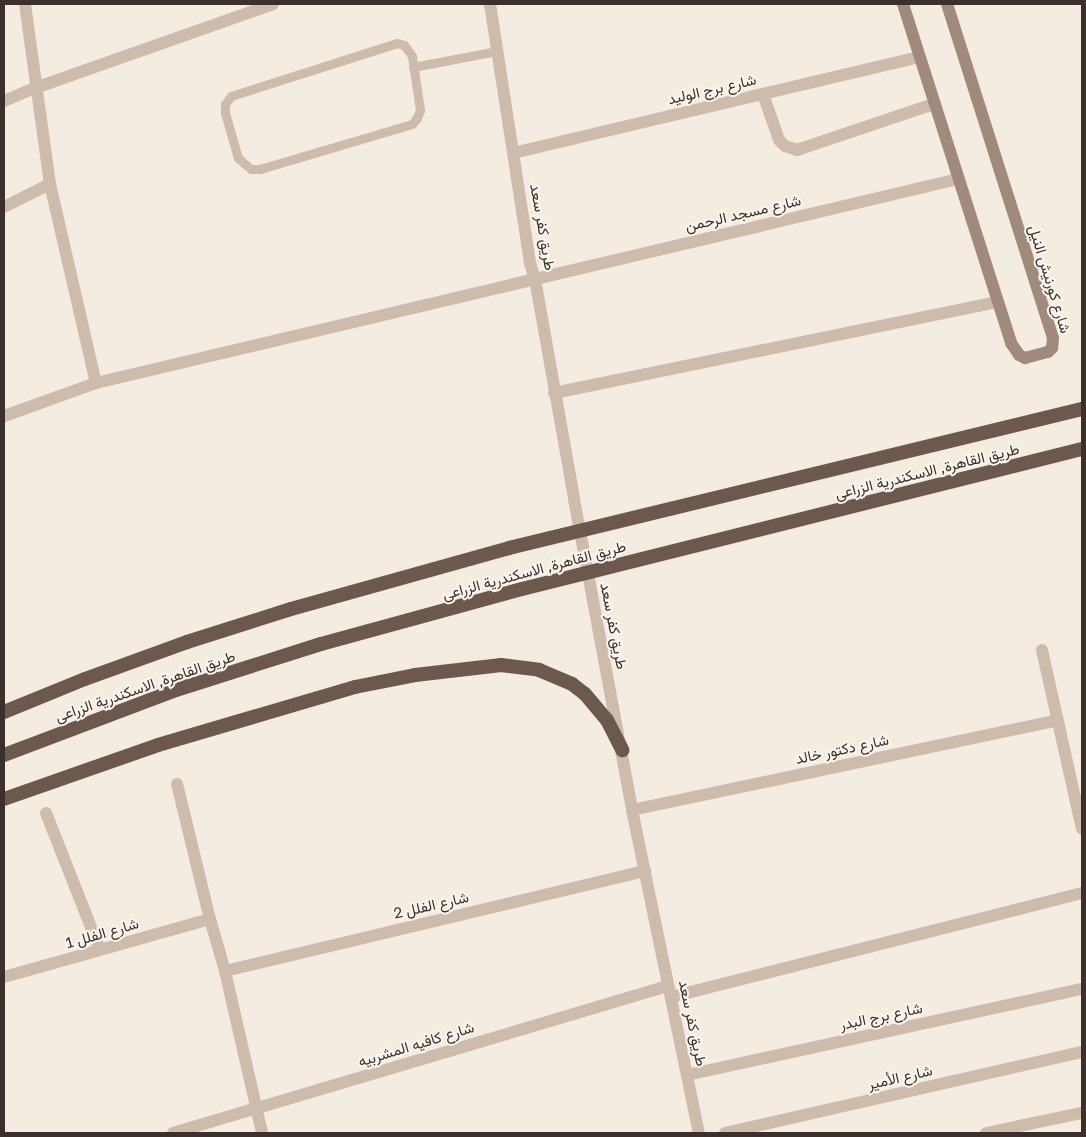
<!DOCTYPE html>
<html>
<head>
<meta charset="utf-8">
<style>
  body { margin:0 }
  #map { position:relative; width:1086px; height:1137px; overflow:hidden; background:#f4ebe1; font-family:"Golos Text",Vazirmatn,sans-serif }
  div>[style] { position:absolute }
  .service>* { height:9px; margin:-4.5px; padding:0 4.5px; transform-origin:4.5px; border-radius:4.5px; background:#cdbbac }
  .minor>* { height:12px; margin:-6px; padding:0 6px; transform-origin:6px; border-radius:6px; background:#cdbbac }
  .tertiary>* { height:12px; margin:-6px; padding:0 6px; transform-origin:6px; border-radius:6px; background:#cdbbac }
  .secondary>* { height:12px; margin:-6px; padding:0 6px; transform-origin:6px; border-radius:6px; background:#a18a7d }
  .trunk>* { height:14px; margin:-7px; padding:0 7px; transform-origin:7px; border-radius:7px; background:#6c584f }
  .trunk-bridge>* { height:14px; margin:-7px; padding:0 7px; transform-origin:7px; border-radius:7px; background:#6c584f }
  span { translate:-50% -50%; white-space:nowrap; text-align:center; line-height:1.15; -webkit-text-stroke:4px #fbf5ee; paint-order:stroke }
  .street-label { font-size:15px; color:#3b302b }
  .frame { position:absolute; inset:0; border:5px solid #3b302b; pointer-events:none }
</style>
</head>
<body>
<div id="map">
  <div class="service">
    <i style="left:397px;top:43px;width:7px;rotate:16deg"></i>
    <i style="left:404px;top:45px;width:14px;rotate:54deg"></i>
    <i style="left:412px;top:56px;width:55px;rotate:81.6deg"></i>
    <i style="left:420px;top:110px;width:9px;rotate:111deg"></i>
    <i style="left:417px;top:118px;width:8px;rotate:130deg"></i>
    <i style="left:412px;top:124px;width:159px;rotate:163.5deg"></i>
    <i style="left:260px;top:169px;width:9px;rotate:180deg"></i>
    <i style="left:251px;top:169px;width:17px;rotate:-140deg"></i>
    <i style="left:238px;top:158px;width:47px;rotate:-106.1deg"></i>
    <i style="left:225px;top:113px;width:9px;rotate:-90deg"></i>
    <i style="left:225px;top:104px;width:10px;rotate:-53deg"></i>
    <i style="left:231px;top:96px;width:174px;rotate:-17.7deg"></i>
    <i style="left:413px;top:67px;width:86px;rotate:-10.8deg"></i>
  </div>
  <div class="minor">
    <i style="left:25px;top:4px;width:182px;rotate:82.1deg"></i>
    <i style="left:50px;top:184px;width:204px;rotate:77deg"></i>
    <i style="left:763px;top:94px;width:49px;rotate:70.8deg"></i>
    <i style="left:779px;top:140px;width:8px;rotate:45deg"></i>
    <i style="left:785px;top:146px;width:13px;rotate:18deg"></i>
    <i style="left:797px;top:150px;width:145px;rotate:-18.6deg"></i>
    <i style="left:4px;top:101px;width:34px;rotate:-23deg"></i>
    <i style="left:35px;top:88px;width:252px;rotate:-19.4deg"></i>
    <i style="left:513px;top:153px;width:417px;rotate:-13.3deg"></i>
    <i style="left:4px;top:207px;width:51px;rotate:-26.6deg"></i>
    <i style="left:554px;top:393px;width:452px;rotate:-11.6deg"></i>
    <i style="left:4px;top:416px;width:98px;rotate:-19.7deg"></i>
    <i style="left:96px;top:383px;width:886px;rotate:-13.31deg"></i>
    <i style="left:1042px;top:650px;width:183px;rotate:77.4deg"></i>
    <i style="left:177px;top:784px;width:139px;rotate:76.3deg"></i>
    <i style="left:210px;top:919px;width:54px;rotate:73.9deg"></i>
    <i style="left:225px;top:971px;width:166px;rotate:77.1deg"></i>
    <i style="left:632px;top:810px;width:435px;rotate:-11.9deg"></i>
    <i style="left:46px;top:813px;width:147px;rotate:68.5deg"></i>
    <i style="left:225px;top:971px;width:432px;rotate:-13.4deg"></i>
    <i style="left:4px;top:977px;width:214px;rotate:-15.7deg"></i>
    <i style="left:671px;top:997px;width:424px;rotate:-14.2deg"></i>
    <i style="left:687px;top:1075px;width:404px;rotate:-12.3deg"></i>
    <i style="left:173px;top:1133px;width:516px;rotate:-16.54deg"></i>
    <i style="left:725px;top:1133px;width:366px;rotate:-12.8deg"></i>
    <i style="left:986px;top:1133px;width:98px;rotate:-11.8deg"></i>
  </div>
  <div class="tertiary">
    <i style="left:490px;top:4px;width:262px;rotate:81.2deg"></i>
    <i style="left:530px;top:263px;width:17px;rotate:73deg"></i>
    <i style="left:535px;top:279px;width:223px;rotate:79.9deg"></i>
    <i style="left:574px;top:499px;width:316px;rotate:79.4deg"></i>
    <i style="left:632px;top:810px;width:330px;rotate:78.3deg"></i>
  </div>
  <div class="secondary">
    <i style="left:903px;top:4px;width:356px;rotate:72.3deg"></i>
    <i style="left:1011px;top:343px;width:14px;rotate:56deg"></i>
    <i style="left:1019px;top:355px;width:7px;rotate:27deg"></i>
    <i style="left:1025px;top:358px;width:24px;rotate:-15deg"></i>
    <i style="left:1048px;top:352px;width:6px;rotate:-45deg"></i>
    <i style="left:1052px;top:348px;width:10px;rotate:-84deg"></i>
    <i style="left:1053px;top:338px;width:350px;rotate:-107.6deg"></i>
  </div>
  <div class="trunk">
    <i style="left:4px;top:712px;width:87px;rotate:-22.2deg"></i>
    <i style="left:85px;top:679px;width:109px;rotate:-19.9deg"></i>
    <i style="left:187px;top:642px;width:109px;rotate:-17.6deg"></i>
    <i style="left:291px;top:609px;width:226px;rotate:-15.6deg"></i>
    <i style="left:4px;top:755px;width:184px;rotate:-20.7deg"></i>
    <i style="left:176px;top:690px;width:152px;rotate:-17.6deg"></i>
    <i style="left:321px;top:644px;width:208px;rotate:-15.3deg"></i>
    <i style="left:4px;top:799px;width:163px;rotate:-19.3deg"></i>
    <i style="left:158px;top:745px;width:205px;rotate:-16.4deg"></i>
    <i style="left:355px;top:687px;width:61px;rotate:-11.3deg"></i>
    <i style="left:415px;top:675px;width:87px;rotate:-6.6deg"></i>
    <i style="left:501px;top:665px;width:38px;rotate:7deg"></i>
    <i style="left:539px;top:670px;width:36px;rotate:23deg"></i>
    <i style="left:572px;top:684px;width:16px;rotate:38deg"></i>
    <i style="left:585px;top:694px;width:34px;rotate:50deg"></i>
    <i style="left:607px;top:720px;width:34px;rotate:63deg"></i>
  </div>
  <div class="trunk-bridge">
    <i style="left:509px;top:548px;width:590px;rotate:-13.64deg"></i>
    <i style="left:522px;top:589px;width:577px;rotate:-14.04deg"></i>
  </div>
  <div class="street-label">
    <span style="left:712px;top:89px;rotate:-13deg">شارع برج الوليد</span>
    <span style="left:743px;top:213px;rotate:-13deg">شارع مسجد الرحمن</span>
    <span style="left:543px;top:227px;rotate:80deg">طريق كفر سعد</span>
    <span style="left:1050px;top:279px;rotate:73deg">شارع كورنيش النيل</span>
    <span style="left:927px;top:471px;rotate:-14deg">طريق القاهرة, الاسكندرية الزراعى</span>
    <span style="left:534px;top:570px;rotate:-15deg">طريق القاهرة, الاسكندرية الزراعى</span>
    <span style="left:614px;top:626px;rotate:79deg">طريق كفر سعد</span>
    <span style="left:145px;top:686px;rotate:-19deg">طريق القاهرة, الاسكندرية الزراعى</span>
    <span style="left:842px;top:749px;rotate:-12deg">شارع دكتور خالد</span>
    <span style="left:431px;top:905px;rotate:-13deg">شارع الفلل 2</span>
    <span style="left:102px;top:933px;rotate:-16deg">شارع الفلل 1</span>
    <span style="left:881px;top:1016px;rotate:-12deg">شارع برج البدر</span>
    <span style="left:693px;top:1023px;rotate:78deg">طريق كفر سعد</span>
    <span style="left:416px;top:1044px;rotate:-17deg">شارع كافيه المشربيه</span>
    <span style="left:900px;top:1077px;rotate:-13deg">شارع الأمير</span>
  </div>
  <div class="frame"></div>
</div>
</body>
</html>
